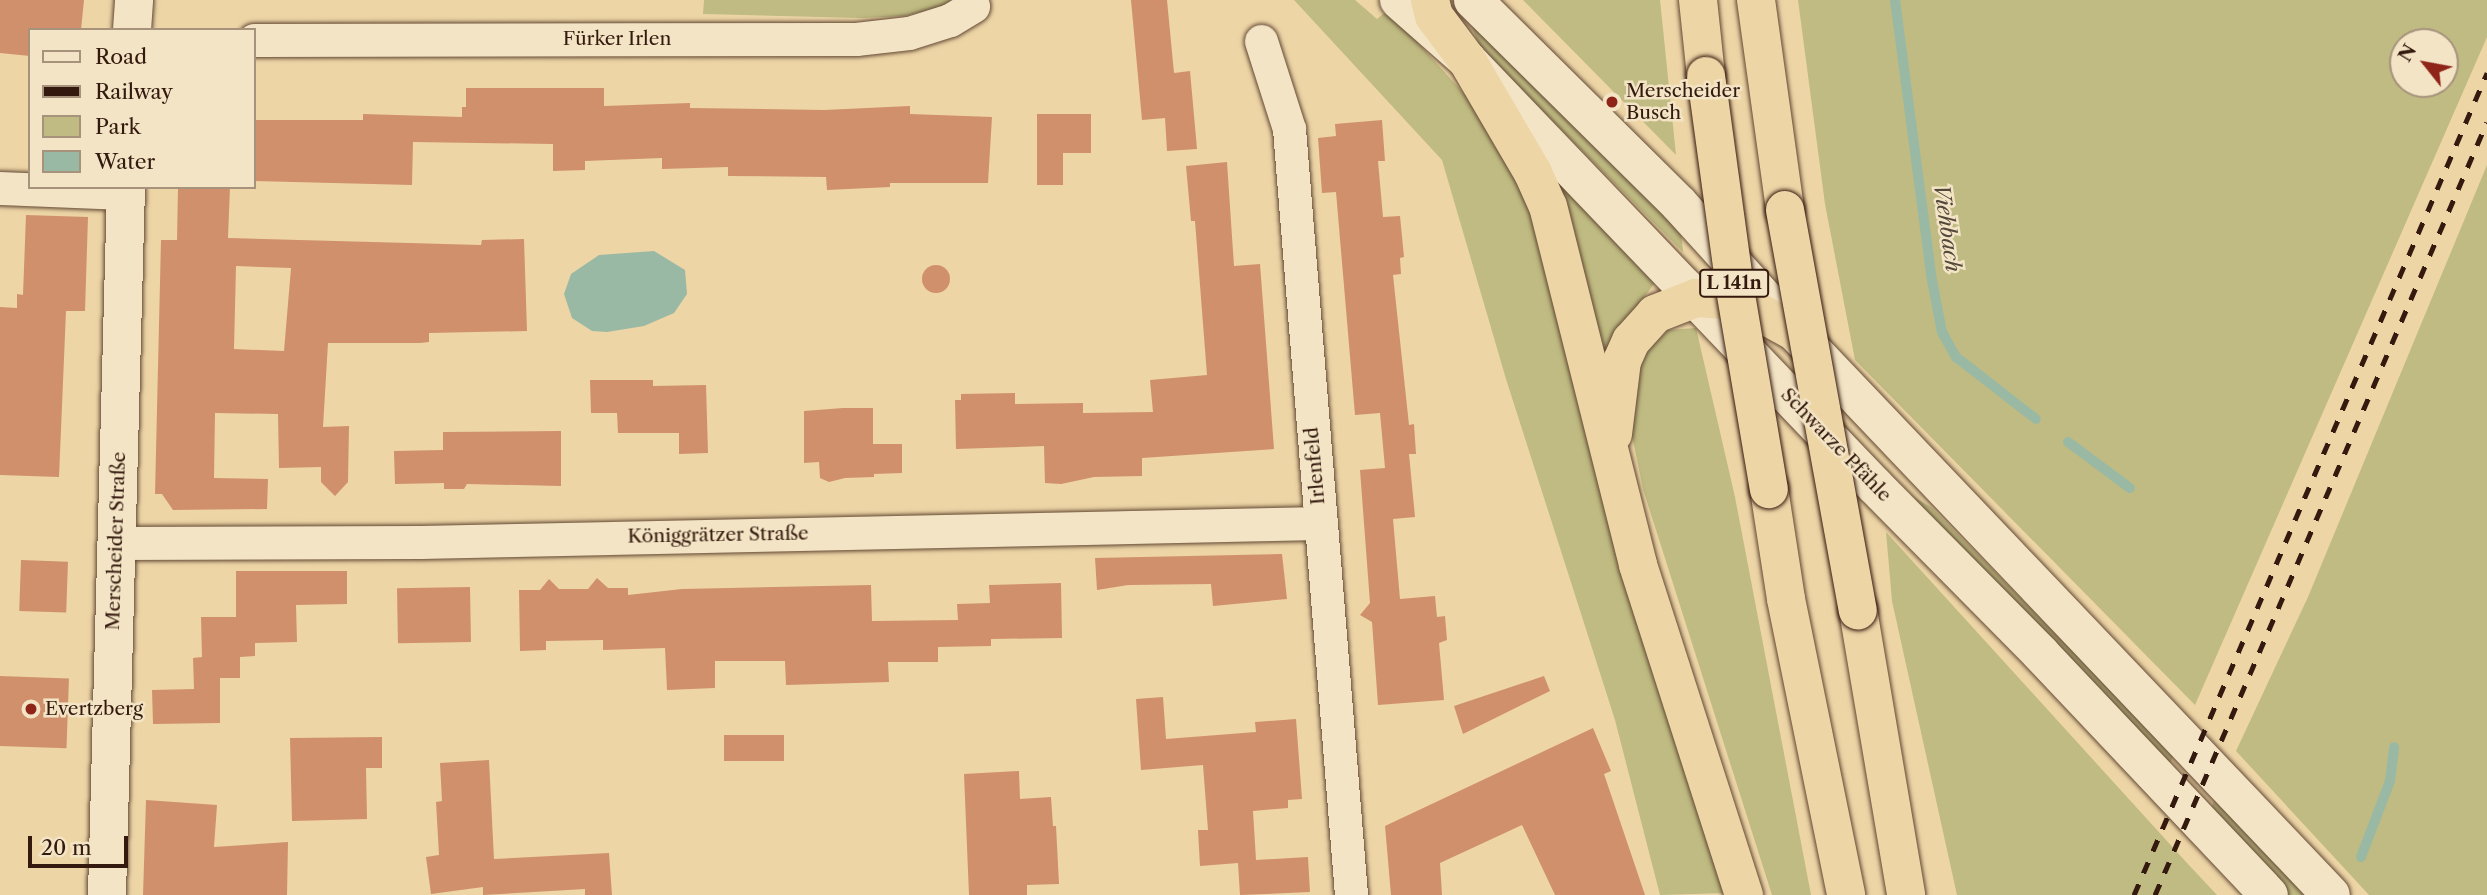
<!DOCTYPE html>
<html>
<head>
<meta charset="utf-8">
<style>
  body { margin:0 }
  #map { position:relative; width:2487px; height:895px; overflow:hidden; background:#edd5a6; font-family:"Libre Caslon Text",serif }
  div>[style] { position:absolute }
  .green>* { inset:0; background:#bfbb82 }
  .water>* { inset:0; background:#9ab9a4 }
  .stream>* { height:10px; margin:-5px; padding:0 5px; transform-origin:5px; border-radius:5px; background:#9ab9a4 }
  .building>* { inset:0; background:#d0906c; transform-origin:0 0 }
  .round { border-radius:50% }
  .roads { filter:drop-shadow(0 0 2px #624834) drop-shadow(0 0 2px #624834) }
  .minor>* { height:33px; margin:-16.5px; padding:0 16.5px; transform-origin:16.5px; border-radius:16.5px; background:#f3e4c5 }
  .secondary>* { height:38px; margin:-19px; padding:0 19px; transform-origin:19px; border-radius:19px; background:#f3e4c5 }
  .trunk>* { height:38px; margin:-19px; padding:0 19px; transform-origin:19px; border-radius:19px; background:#edd5a6 }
  .rail>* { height:5px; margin-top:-2.5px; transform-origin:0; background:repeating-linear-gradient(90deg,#34190e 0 12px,transparent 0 24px) }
  .bridges { filter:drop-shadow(0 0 2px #34190e) drop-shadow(0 0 2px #34190e) }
  .trunk-bridge>* { height:38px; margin:-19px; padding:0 19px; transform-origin:19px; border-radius:19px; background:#edd5a6 }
  .dots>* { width:19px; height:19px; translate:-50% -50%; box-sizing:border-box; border:4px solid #f3e4c5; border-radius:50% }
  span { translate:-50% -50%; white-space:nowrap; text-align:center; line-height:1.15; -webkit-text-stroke:5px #f3e4c5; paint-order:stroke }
  .shield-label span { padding:2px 5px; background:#f3e4c5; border:2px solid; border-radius:5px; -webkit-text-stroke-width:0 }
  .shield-label { font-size:18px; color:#34190e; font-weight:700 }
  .street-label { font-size:19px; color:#34190e }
  .poi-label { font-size:19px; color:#34190e }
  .left { translate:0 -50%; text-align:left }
  .water-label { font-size:21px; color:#53493b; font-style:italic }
  .legend { position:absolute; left:28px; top:28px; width:228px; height:161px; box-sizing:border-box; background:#f3e4c5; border:2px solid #a7937c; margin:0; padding:9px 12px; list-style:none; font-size:21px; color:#34190e }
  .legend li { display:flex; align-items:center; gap:14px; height:35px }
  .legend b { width:35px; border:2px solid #a7937c }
  .north { position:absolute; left:2389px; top:28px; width:70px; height:70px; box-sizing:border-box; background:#f3e4c5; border:2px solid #a7937c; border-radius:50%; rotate:301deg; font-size:19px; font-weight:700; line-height:28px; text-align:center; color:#34190e }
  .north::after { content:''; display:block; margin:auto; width:24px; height:32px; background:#8f2418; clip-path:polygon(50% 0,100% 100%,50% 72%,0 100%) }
  .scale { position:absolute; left:28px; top:836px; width:100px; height:32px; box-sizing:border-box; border:4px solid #34190e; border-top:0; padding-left:9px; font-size:21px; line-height:24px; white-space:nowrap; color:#34190e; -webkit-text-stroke:5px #f3e4c5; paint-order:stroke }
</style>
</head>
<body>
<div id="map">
  <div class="green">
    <i style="clip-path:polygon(704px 0,955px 0,941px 7px,904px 16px,862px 18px,703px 14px)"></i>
    <i style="clip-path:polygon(1294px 0,1355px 0,1377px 19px,1388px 10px,1488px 120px,1528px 199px,1726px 893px,1660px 895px,1615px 720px,1506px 379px,1442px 160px)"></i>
    <i style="clip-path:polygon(1523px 0,1660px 0,1676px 155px)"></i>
    <i style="clip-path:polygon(evenodd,1798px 0,2487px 0,2487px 37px,2195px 705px,1855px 360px,1825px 204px,1798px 0,2403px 42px,2445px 42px,2445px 84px,2403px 84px,2403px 42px)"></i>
    <i style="clip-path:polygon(1470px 21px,1681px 230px,1683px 252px,1480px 48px)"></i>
    <i style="clip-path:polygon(2487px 165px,2487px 895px,2369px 895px,2236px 751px,2308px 597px)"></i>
    <i style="clip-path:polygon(1557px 179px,1656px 281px,1629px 318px,1605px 366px)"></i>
    <i style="clip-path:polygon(1696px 328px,1735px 497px,1811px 895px,1772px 895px,1643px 489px,1630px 426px,1633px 388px,1646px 352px,1668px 330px)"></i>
    <i style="clip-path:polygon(1914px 497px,1931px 507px,2174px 755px,2169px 765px,1935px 523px)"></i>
    <i style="clip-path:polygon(1886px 532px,2187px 863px,2217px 895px,1957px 895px,1892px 601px)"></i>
    <i style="clip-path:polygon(2215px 799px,2307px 895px,2287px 895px,2209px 813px)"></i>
  </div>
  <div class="water">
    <i style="clip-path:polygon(654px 251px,685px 270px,687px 294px,674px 313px,644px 326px,607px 332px,592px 331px,572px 318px,564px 294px,571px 274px,599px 255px)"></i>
  </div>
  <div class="stream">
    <i style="left:1895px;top:0;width:277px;rotate:82.5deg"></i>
    <i style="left:1931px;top:275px;width:58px;rotate:79.1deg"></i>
    <i style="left:1942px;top:332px;width:29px;rotate:61deg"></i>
    <i style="left:1956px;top:357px;width:101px;rotate:37.8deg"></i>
    <i style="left:2068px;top:442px;width:77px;rotate:36.6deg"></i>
    <i style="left:2361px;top:857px;width:81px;rotate:-69.1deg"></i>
    <i style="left:2390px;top:781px;width:34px;rotate:-83deg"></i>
  </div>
  <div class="building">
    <i style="clip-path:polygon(0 0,84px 0,81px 30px,30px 30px,30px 56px,0 53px)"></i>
    <i style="clip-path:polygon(1131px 0,1167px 0,1174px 73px,1190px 71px,1197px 149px,1167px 151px,1165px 118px,1142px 120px)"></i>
    <i style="clip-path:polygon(466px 88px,604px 88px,604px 106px,690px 103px,690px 108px,824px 110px,910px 106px,910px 114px,992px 117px,988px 183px,890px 183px,890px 187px,827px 190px,826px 177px,728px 176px,728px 167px,662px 169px,662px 158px,585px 161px,585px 170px,553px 171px,553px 144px,413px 142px,412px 185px,254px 181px,254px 120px,363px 120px,363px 114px,462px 117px,462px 107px,466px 107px)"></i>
    <i style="clip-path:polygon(1037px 114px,1091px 114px,1091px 153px,1063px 153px,1063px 185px,1037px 185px)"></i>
    <i style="clip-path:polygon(1382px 120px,1385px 161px,1378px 161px,1383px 217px,1400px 216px,1404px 257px,1400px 258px,1401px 274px,1393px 275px,1409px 425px,1414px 424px,1416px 454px,1409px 454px,1415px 517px,1393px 519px,1400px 599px,1435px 596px,1437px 617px,1445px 616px,1447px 640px,1439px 643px,1444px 700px,1378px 705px,1372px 622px,1360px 615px,1370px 603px,1360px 470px,1385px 468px,1380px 413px,1355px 415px,1336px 192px,1322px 193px,1318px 138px,1336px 136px,1335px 124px)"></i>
    <i style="clip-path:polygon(1227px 162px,1234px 266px,1260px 264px,1274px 449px,1142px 458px,1142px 476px,1094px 477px,1061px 484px,1045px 483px,1044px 446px,956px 449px,955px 400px,961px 400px,961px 394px,1015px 393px,1015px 404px,1083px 403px,1083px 413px,1153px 412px,1150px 380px,1207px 375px,1195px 221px,1191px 221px,1186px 166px)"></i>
    <i style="clip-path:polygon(evenodd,178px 187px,230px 187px,228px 238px,481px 245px,482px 240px,524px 239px,527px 331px,429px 333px,429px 342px,420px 343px,328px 343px,323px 427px,349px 426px,348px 482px,335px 496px,321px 482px,321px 467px,279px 468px,278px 414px,215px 413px,214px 478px,268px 479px,267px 509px,173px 510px,162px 494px,155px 494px,161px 240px,177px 240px,178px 187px,236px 266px,291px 268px,284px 351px,234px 349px,236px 266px)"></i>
    <i style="clip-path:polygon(26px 215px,88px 217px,85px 311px,66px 311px,59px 477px,0 475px,0 307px,17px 308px,17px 294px,23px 295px)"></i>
    <i class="round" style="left:922px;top:265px;width:28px;height:28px"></i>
    <i style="clip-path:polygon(590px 380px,653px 380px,653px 386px,706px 385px,708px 453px,679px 454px,679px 433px,618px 433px,617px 413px,591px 413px)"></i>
    <i style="clip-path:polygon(843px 408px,873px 408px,873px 444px,902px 444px,902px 473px,874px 474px,874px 477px,845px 478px,829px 482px,820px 478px,819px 462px,804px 463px,804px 411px)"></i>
    <i style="clip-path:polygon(561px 431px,561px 486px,467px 484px,464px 489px,444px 489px,444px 483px,395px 484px,394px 451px,443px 450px,443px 432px)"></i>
    <i style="clip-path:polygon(1282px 554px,1287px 599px,1213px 606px,1211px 584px,1128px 585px,1097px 590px,1095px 558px)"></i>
    <i style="left:21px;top:560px;width:47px;height:51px;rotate:2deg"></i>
    <i style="clip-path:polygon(236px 571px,347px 571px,347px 604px,296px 605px,297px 642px,255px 643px,255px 656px,240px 657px,240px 678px,220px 678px,220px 723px,153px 724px,152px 690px,194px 689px,193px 658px,202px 657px,201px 617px,236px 617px)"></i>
    <i style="clip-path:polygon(597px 578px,608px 588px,628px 588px,628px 595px,682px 589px,871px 585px,872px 621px,958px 620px,957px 604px,990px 603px,989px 585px,1061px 583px,1062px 638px,991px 639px,991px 646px,938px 647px,938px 662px,888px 662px,889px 682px,786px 685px,785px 661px,715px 661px,715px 688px,667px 690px,665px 648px,603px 650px,603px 640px,546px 641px,546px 650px,520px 651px,519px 590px,540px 590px,549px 579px,559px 589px,588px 589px)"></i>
    <i style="left:470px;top:587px;width:55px;height:73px;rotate:89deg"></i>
    <i style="left:0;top:676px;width:69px;height:70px;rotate:2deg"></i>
    <i style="clip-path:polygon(1544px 676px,1550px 691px,1463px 734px,1454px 706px)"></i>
    <i style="clip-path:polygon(1163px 697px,1166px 739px,1256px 732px,1255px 722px,1296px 719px,1302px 799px,1288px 800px,1288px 808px,1253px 811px,1256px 860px,1308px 857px,1310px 892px,1240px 895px,1238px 863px,1200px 866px,1198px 830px,1208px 830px,1203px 765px,1141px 770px,1136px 699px)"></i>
    <i style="clip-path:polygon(1593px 728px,1611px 771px,1604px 774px,1645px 895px,1555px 895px,1522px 825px,1440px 863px,1442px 895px,1391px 895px,1385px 826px)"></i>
    <i style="left:784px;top:735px;width:26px;height:60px;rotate:90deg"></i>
    <i style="clip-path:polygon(382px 737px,382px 768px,366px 768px,367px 819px,292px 821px,290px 738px)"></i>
    <i style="clip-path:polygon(489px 760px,494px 859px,609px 853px,612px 895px,585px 895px,585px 889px,483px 895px,483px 887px,431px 894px,426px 857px,439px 855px,436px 802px,442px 801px,440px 763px)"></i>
    <i style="clip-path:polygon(1019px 771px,1020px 799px,1051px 797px,1053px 826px,1056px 826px,1059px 884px,1027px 885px,1027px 895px,969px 895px,964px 774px)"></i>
    <i style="clip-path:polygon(146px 800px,217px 805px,214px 847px,288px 842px,287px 895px,143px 895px)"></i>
  </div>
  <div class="roads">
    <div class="minor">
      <i style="left:254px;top:40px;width:602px;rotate:-0.1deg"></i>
      <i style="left:856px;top:39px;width:53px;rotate:-6.5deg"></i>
      <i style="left:909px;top:33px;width:43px;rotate:-17.6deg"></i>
      <i style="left:950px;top:20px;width:27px;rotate:-31deg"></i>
      <i style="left:1261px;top:41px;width:92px;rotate:72.3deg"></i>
      <i style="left:1289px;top:129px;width:769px;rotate:85.37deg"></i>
      <i style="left:0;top:188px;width:126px;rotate:2.3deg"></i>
      <i style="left:117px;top:543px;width:303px;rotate:-0.2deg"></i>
      <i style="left:420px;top:542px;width:900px;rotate:-1.21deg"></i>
    </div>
    <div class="secondary">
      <i style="left:1399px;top:0;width:91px;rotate:41.4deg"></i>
      <i style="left:1467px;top:60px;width:590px;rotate:46.24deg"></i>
      <i style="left:1875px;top:486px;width:235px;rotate:45.3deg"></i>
      <i style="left:2040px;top:653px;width:333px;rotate:46.6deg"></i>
      <i style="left:1473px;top:0;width:290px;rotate:44.7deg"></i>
      <i style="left:1679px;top:204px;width:173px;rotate:47.8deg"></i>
      <i style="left:1795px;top:332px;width:777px;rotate:46.41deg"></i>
      <i style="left:132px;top:30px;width:30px;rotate:-86deg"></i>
      <i style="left:107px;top:895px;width:708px;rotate:-88.46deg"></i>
    </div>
    <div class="trunk">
      <i style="left:1430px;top:0;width:16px;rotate:76deg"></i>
      <i style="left:1434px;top:16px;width:55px;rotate:53.1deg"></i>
      <i style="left:1467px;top:60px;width:131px;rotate:59.7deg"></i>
      <i style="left:1533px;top:173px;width:36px;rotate:66deg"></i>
      <i style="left:1548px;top:206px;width:370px;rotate:75.9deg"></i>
      <i style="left:1638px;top:565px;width:347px;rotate:72.2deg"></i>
      <i style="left:1698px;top:0;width:76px;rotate:84deg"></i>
      <i style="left:1756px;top:0;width:212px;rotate:82.1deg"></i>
      <i style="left:1613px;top:434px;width:74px;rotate:-83deg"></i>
      <i style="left:1622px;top:361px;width:22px;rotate:-66deg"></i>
      <i style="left:1631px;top:341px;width:36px;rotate:-48deg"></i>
      <i style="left:1655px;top:314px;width:44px;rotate:-21.3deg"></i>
      <i style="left:1696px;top:298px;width:27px;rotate:4deg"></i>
      <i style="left:1723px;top:300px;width:31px;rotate:17deg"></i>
      <i style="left:1753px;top:309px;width:48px;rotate:28.7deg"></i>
      <i style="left:1769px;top:489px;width:111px;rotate:81.2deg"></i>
      <i style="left:1786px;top:599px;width:302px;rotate:78.5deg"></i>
      <i style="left:1858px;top:610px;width:289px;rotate:80.4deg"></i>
    </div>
  </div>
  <div class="rail">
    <i style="left:2134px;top:895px;width:895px;rotate:-66.76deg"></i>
    <i style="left:2155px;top:895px;width:841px;rotate:-66.76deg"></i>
  </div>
  <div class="bridges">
    <div class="trunk-bridge">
      <i style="left:1706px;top:76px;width:215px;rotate:82.2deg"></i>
      <i style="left:1735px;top:289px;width:203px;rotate:80.4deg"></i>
      <i style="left:1785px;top:210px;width:407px;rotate:79.7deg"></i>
    </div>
  </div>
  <div class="dots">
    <i style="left:1612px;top:102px;background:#8f2418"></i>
    <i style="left:31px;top:709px;background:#8f2418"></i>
  </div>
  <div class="shield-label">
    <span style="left:1734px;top:283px">L 141n</span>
  </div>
  <div class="street-label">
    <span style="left:617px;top:39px">Fürker Irlen</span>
    <span style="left:1836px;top:445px;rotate:46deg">Schwarze Pfähle</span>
    <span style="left:1315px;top:466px;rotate:-95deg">Irlenfeld</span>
    <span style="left:718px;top:535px;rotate:-1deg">Königgrätzer Straße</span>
    <span style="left:116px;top:541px;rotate:-88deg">Merscheider Straße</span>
  </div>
  <div class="poi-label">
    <span class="left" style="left:1626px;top:102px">Merscheider<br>Busch</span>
    <span class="left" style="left:45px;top:709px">Evertzberg</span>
  </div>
  <div class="water-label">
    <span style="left:1947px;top:228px;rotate:82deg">Viehbach</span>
  </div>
  <ul class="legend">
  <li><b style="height:9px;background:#f3e4c5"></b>Road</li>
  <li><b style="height:9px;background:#34190e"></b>Railway</li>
  <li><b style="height:19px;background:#bfbb82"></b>Park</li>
  <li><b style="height:19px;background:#9ab9a4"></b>Water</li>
  </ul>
  <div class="north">N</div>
  <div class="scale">20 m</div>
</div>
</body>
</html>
